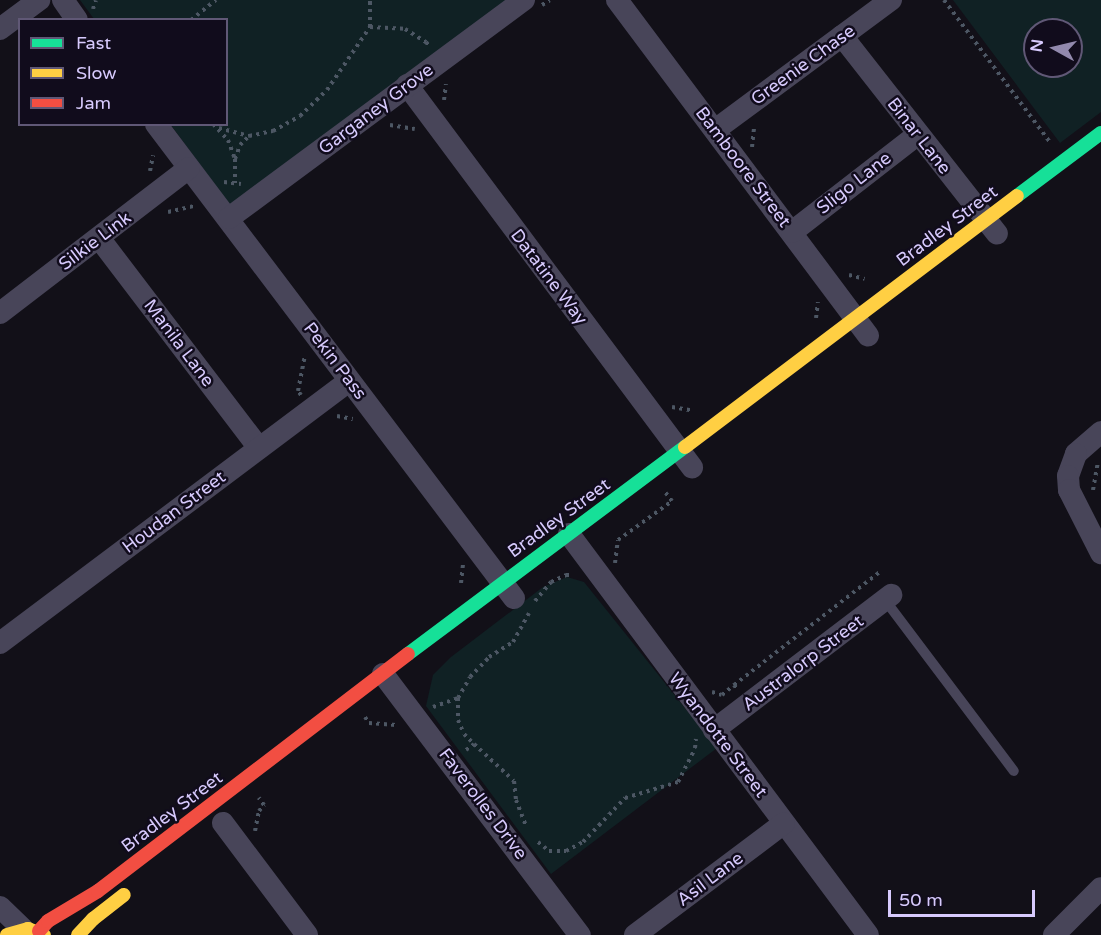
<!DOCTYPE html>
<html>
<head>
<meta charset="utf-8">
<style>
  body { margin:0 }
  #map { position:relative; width:1101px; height:935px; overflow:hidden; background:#121018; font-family:"Varela Round",sans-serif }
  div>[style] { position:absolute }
  .green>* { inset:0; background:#102124 }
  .path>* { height:4px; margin-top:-2px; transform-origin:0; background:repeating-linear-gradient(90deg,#4d5764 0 3px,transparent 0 7.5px) }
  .lane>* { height:10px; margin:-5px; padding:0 5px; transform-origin:5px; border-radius:5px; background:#484559 }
  .street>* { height:22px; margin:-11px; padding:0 11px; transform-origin:11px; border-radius:11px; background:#484559 }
  .fast>* { height:14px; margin:-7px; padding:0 7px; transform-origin:7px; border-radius:7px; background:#16e098 }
  .slow>* { height:14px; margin:-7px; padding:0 7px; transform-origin:7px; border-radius:7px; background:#ffcf43 }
  .jam>* { height:14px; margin:-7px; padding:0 7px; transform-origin:7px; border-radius:7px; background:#f24e42 }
  span { translate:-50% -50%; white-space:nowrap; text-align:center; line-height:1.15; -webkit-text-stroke:5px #110c1c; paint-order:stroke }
  .street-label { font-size:18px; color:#d7cafd }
  .legend { position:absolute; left:18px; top:18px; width:210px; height:108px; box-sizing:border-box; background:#110c1c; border:2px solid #605876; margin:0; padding:8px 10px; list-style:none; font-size:18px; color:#d7cafd }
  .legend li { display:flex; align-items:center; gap:12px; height:30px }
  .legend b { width:30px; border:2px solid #605876 }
  .north { position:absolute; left:1023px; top:18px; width:60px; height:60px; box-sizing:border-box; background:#110c1c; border:2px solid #605876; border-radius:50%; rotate:278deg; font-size:16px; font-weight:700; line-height:24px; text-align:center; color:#d7cafd }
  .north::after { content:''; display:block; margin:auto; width:21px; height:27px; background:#9289ad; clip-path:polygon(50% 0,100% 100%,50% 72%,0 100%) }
  .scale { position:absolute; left:888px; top:890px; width:147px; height:27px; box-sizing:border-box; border:3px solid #d7cafd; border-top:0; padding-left:8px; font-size:18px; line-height:21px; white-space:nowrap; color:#d7cafd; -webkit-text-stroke:4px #110c1c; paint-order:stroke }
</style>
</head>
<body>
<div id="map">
  <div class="green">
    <i style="clip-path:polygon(80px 0,508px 0,230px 206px,171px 125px,226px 124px,226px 20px,94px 19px)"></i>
    <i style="clip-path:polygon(evenodd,953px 0,1101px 0,1101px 112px,1060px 143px,953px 0,1035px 30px,1071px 30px,1071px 66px,1035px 66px,1035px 30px)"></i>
    <i style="clip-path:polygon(567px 577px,584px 582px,717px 748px,551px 874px,426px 706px,433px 675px,451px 657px,543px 587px)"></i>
  </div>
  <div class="path">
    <i style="left:944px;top:0;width:176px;rotate:53.3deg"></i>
    <i style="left:542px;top:5px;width:9px;rotate:-32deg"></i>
    <i style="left:93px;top:9px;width:9px;rotate:-72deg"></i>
    <i style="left:191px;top:20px;width:32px;rotate:-39deg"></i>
    <i style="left:370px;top:27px;width:35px;rotate:3deg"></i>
    <i style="left:405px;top:29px;width:25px;rotate:32deg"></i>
    <i style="left:426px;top:42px;width:6px;rotate:51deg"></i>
    <i style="left:444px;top:100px;width:16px;rotate:-83deg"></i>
    <i style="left:213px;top:124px;width:22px;rotate:47deg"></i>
    <i style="left:228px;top:140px;width:20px;rotate:70deg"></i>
    <i style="left:235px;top:159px;width:24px;rotate:90deg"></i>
    <i style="left:390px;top:125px;width:25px;rotate:9deg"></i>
    <i style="left:219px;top:128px;width:31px;rotate:15deg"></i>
    <i style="left:752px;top:147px;width:20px;rotate:-84deg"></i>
    <i style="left:235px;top:159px;width:15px;rotate:-70deg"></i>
    <i style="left:240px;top:145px;width:13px;rotate:-45deg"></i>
    <i style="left:249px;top:136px;width:25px;rotate:-12deg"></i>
    <i style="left:273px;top:131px;width:31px;rotate:-29deg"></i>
    <i style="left:300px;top:116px;width:37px;rotate:-44deg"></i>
    <i style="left:327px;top:90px;width:76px;rotate:-55.7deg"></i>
    <i style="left:370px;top:27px;width:27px;rotate:-90deg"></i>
    <i style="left:150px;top:171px;width:16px;rotate:-79deg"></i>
    <i style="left:224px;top:182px;width:17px;rotate:7deg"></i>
    <i style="left:168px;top:212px;width:26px;rotate:-13deg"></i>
    <i style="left:849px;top:275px;width:16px;rotate:14deg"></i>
    <i style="left:816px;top:318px;width:16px;rotate:-83deg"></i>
    <i style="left:301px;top:395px;width:5px;rotate:-127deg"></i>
    <i style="left:298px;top:391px;width:36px;rotate:-79deg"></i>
    <i style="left:672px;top:407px;width:22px;rotate:10deg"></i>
    <i style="left:337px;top:416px;width:16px;rotate:11deg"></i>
    <i style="left:1093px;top:490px;width:28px;rotate:-80deg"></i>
    <i style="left:615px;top:563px;width:23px;rotate:-83deg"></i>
    <i style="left:618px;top:540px;width:67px;rotate:-35.8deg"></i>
    <i style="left:672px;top:501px;width:11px;rotate:-128deg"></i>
    <i style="left:461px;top:583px;width:19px;rotate:-84deg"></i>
    <i style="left:535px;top:601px;width:25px;rotate:-50deg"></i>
    <i style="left:551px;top:582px;width:17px;rotate:-25deg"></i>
    <i style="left:566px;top:575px;width:7px"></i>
    <i style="left:734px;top:685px;width:186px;rotate:-37.8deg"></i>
    <i style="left:712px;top:692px;width:10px;rotate:17deg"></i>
    <i style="left:722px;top:695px;width:16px;rotate:-40deg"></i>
    <i style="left:734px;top:685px;width:5px;rotate:53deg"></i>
    <i style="left:458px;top:698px;width:22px;rotate:90deg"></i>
    <i style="left:458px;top:720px;width:15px;rotate:67deg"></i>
    <i style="left:464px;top:734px;width:14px;rotate:45deg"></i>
    <i style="left:433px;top:707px;width:27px;rotate:-20deg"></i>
    <i style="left:458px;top:698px;width:24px;rotate:-60deg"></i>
    <i style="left:470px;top:677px;width:28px;rotate:-46deg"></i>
    <i style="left:489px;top:657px;width:28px;rotate:-32deg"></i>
    <i style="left:513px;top:642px;width:33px;rotate:-61deg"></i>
    <i style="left:365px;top:717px;width:7px;rotate:56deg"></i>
    <i style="left:369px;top:723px;width:27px;rotate:4deg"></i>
    <i style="left:466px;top:750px;width:10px;rotate:-37deg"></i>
    <i style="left:474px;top:744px;width:54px;rotate:42.8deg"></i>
    <i style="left:514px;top:781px;width:19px;rotate:84deg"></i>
    <i style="left:516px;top:800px;width:26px;rotate:69deg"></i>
    <i style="left:255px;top:831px;width:20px;rotate:-79deg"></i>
    <i style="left:259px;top:811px;width:8px;rotate:-50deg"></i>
    <i style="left:264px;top:805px;width:9px;rotate:-126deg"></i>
    <i style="left:538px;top:842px;width:14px;rotate:39deg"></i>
    <i style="left:549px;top:851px;width:17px"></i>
    <i style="left:566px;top:851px;width:19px;rotate:-28deg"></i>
    <i style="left:583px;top:842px;width:61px;rotate:-46.3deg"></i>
    <i style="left:625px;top:798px;width:55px;rotate:-16.8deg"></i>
    <i style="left:678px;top:782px;width:38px;rotate:-63deg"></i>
    <i style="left:695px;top:748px;width:9px;rotate:-84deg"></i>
  </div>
  <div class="lane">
    <i style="left:885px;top:600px;width:214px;rotate:53deg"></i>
  </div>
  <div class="street">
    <i style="left:63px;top:0;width:24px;rotate:55deg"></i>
    <i style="left:617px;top:0;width:419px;rotate:53.2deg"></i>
    <i style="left:0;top:29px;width:49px;rotate:-36.6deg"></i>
    <i style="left:842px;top:36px;width:251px;rotate:51.9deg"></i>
    <i style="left:407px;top:85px;width:477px;rotate:53.3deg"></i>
    <i style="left:156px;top:124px;width:594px;rotate:52.94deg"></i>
    <i style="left:715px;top:130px;width:219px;rotate:-36.5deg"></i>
    <i style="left:229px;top:218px;width:367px;rotate:-36.5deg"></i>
    <i style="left:792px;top:232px;width:158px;rotate:-37.8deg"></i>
    <i style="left:99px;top:238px;width:264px;rotate:52.7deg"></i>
    <i style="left:0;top:313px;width:238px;rotate:-37.5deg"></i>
    <i style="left:1101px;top:432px;width:33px;rotate:139deg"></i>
    <i style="left:1076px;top:454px;width:23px;rotate:110deg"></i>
    <i style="left:1068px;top:476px;width:14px;rotate:86deg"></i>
    <i style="left:1069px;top:490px;width:71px;rotate:63.1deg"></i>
    <i style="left:569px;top:534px;width:500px;rotate:53.29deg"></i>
    <i style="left:0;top:643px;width:436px;rotate:-36.9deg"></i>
    <i style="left:383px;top:674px;width:327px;rotate:53deg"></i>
    <i style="left:714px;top:730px;width:223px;rotate:-37.3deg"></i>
    <i style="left:223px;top:823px;width:140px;rotate:53.1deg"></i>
    <i style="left:0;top:907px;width:32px;rotate:44deg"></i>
    <i style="left:635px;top:935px;width:186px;rotate:-36.9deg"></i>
    <i style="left:1054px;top:935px;width:66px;rotate:-45deg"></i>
  </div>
  <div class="fast">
    <i style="left:1017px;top:196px;width:105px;rotate:-36.9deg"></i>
    <i style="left:408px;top:654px;width:346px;rotate:-36.8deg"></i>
  </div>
  <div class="slow">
    <i style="left:685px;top:447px;width:416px;rotate:-37.1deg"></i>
    <i style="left:7px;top:935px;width:22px;rotate:-16deg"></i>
    <i style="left:28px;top:929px;width:17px;rotate:21deg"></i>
    <i style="left:78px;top:935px;width:22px;rotate:-47deg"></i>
    <i style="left:93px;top:919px;width:39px;rotate:-38deg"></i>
  </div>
  <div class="jam">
    <i style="left:39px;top:931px;width:13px;rotate:-48deg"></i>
    <i style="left:48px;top:921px;width:58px;rotate:-31deg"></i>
    <i style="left:98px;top:891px;width:390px;rotate:-37.4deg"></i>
  </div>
  <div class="street-label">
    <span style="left:803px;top:65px;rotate:-36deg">Greenie Chase</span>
    <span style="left:376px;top:109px;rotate:-37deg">Garganey Grove</span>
    <span style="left:919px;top:136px;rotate:52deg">Binar Lane</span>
    <span style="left:743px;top:167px;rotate:53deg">Bamboore Street</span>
    <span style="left:854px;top:183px;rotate:-38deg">Sligo Lane</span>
    <span style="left:947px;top:226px;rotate:-37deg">Bradley Street</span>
    <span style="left:95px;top:241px;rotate:-37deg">Silkie Link</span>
    <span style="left:549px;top:277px;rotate:53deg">Datatine Way</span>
    <span style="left:179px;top:343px;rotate:53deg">Manila Lane</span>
    <span style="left:335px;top:361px;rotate:53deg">Pekin Pass</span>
    <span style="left:174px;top:512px;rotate:-37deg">Houdan Street</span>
    <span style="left:559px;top:518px;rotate:-36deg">Bradley Street</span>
    <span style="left:803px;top:663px;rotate:-37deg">Australorp Street</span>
    <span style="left:718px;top:735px;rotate:53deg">Wyandotte Street</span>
    <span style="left:483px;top:804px;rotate:53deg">Faverolles Drive</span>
    <span style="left:172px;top:812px;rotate:-37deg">Bradley Street</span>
    <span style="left:710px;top:879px;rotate:-37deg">Asil Lane</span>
  </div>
  <ul class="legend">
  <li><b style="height:8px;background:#16e098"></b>Fast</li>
  <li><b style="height:8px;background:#ffcf43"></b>Slow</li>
  <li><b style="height:8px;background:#f24e42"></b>Jam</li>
  </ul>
  <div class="north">N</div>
  <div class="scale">50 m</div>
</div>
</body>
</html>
